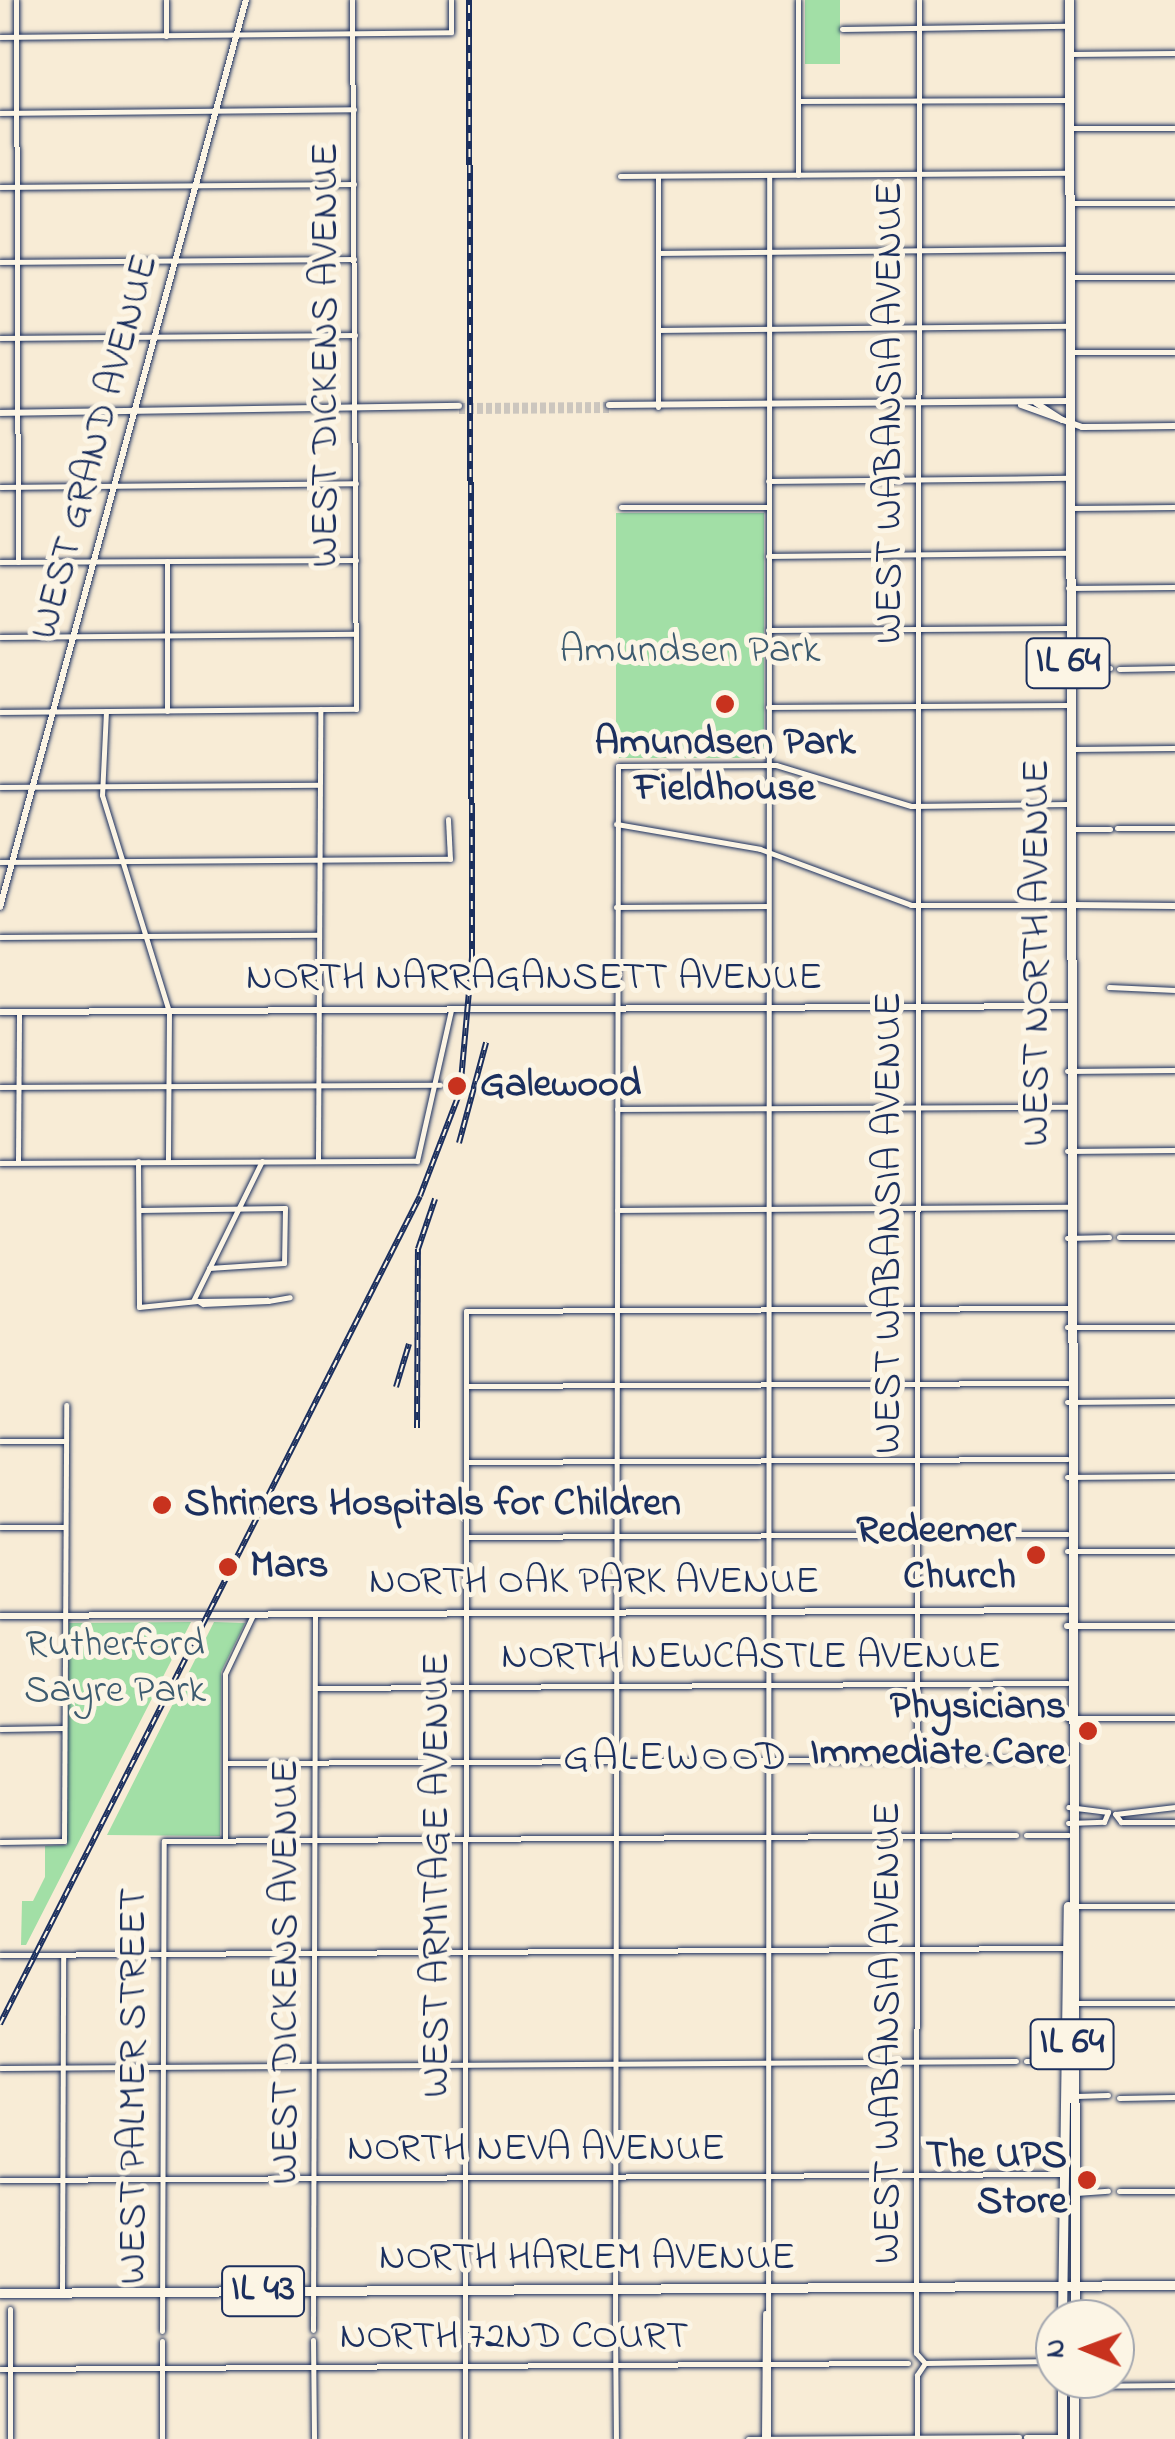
<!DOCTYPE html>
<html>
<head>
<meta charset="utf-8">
<style>
  body { margin:0 }
  #map { position:relative; width:1175px; height:2439px; overflow:hidden; background:#f8ecd6; font-family:"Indie Flower",sans-serif }
  div>[style] { position:absolute }
  .green>* { inset:0; background:#a2dfa6; transform-origin:0 0 }
  .tertiary-tunnel>* { height:6px; margin-top:-3px; transform-origin:0; background:repeating-linear-gradient(90deg,#ccc6be 0 6px,transparent 0 9px) }
  .roads { filter:drop-shadow(0 0 2px #1b2f5e) drop-shadow(0 0 2px #1b2f5e) }
  .minor>* { height:5px; margin:-2.5px; padding:0 2.5px; transform-origin:2.5px; border-radius:2.5px; background:#fcf5e5 }
  .tertiary>* { height:6px; margin:-3px; padding:0 3px; transform-origin:3px; border-radius:3px; background:#fcf5e5 }
  .secondary>* { height:6px; margin:-3px; padding:0 3px; transform-origin:3px; border-radius:3px; background:#fcf5e5 }
  .primary>* { height:9px; margin:-4.5px; padding:0 4.5px; transform-origin:4.5px; border-radius:4.5px; background:#fcf5e5 }
  .rail>* { height:6px; margin-top:-3px; transform-origin:0; background:repeating-linear-gradient(90deg,#fcf5e5 0 8px,#1b2f5e 0 16px); box-sizing:border-box; border-block:2px solid #1b2f5e }
  .dots>* { width:28px; height:28px; translate:-50% -50%; box-sizing:border-box; border:5px solid #fcf5e5; border-radius:50% }
  span { translate:-50% -50%; white-space:nowrap; text-align:center; line-height:1.15; -webkit-text-stroke:10px #fcf5e5; paint-order:stroke }
  .shield-label span { padding:2px 8px; background:#fcf5e5; border:2px solid; border-radius:8px; -webkit-text-stroke-width:0 }
  .shield-label { font-size:38px; color:#1b2f5e; font-weight:700 }
  .street-label { font-size:40px; color:#1b2f5e }
  .park-label { font-size:40px; color:#3d5b70 }
  .poi-label { font-size:40px; color:#1b2f5e; font-weight:700 }
  .left { translate:0 -50%; text-align:left }
  .right { translate:-100% -50%; text-align:right }
  .neighbourhood-label { font-size:42px; color:#1b2f5e; letter-spacing:2.5px }
  .north { position:absolute; left:1035px; top:2299px; width:100px; height:100px; box-sizing:border-box; background:#fcf5e5; border:2px solid #a2a6af; border-radius:50%; rotate:271deg; font-size:28px; font-weight:700; line-height:40px; text-align:center; color:#1b2f5e }
  .north::after { content:''; display:block; margin:auto; width:35px; height:45px; background:#c8321e; clip-path:polygon(50% 0,100% 100%,50% 72%,0 100%) }
</style>
</head>
<body>
<div id="map">
  <div class="green">
    <i style="left:805px;top:0;width:35px;height:64px"></i>
    <i style="left:764px;top:513px;width:245px;height:148px;rotate:90deg"></i>
    <i style="clip-path:polygon(191px 1622px,26px 1945px,21px 1945px,22px 1901px,33px 1901px,45px 1877px,45px 1846px,67px 1845px,69px 1623px)"></i>
    <i style="clip-path:polygon(214px 1622px,245px 1623px,221px 1672px,220px 1836px,107px 1835px)"></i>
  </div>
  <div class="tertiary-tunnel">
    <i style="left:459px;top:406px;width:150px;rotate:-0.4deg"></i>
    <i style="left:459px;top:411px;width:150px;rotate:-0.4deg"></i>
  </div>
  <div class="roads">
    <div class="minor">
      <i style="left:16px;top:0;width:562px;rotate:89.8deg"></i>
      <i style="left:166px;top:0;width:36px;rotate:90deg"></i>
      <i style="left:919px;top:0;width:2353px;rotate:90.07deg"></i>
      <i style="left:916px;top:2353px;width:13px;rotate:48deg"></i>
      <i style="left:842px;top:29px;width:227px;rotate:-0.8deg"></i>
      <i style="left:0;top:37px;width:451px;rotate:-0.6deg"></i>
      <i style="left:451px;top:32px;width:32px;rotate:-90deg"></i>
      <i style="left:1069px;top:54px;width:106px;rotate:-0.5deg"></i>
      <i style="left:798px;top:101px;width:271px;rotate:-0.2deg"></i>
      <i style="left:0;top:113px;width:354px;rotate:-0.6deg"></i>
      <i style="left:1069px;top:128px;width:106px"></i>
      <i style="left:798px;top:175px;width:175px;rotate:-90deg"></i>
      <i style="left:620px;top:176px;width:449px;rotate:-0.4deg"></i>
      <i style="left:658px;top:176px;width:231px;rotate:90deg"></i>
      <i style="left:0;top:187px;width:354px;rotate:-0.5deg"></i>
      <i style="left:1072px;top:203px;width:103px"></i>
      <i style="left:658px;top:253px;width:411px;rotate:-0.6deg"></i>
      <i style="left:0;top:262px;width:354px;rotate:-0.5deg"></i>
      <i style="left:1069px;top:277px;width:106px"></i>
      <i style="left:658px;top:330px;width:411px;rotate:-0.6deg"></i>
      <i style="left:0;top:338px;width:355px;rotate:-0.5deg"></i>
      <i style="left:1072px;top:352px;width:103px"></i>
      <i style="left:768px;top:481px;width:301px;rotate:-0.6deg"></i>
      <i style="left:0;top:487px;width:356px;rotate:-0.6deg"></i>
      <i style="left:621px;top:507px;width:147px"></i>
      <i style="left:1069px;top:508px;width:106px;rotate:-0.5deg"></i>
      <i style="left:768px;top:556px;width:300px;rotate:-0.6deg"></i>
      <i style="left:0;top:562px;width:356px;rotate:-0.3deg"></i>
      <i style="left:1068px;top:588px;width:107px;rotate:-0.5deg"></i>
      <i style="left:768px;top:630px;width:300px;rotate:-0.4deg"></i>
      <i style="left:0;top:637px;width:356px;rotate:-0.5deg"></i>
      <i style="left:1073px;top:668px;width:37px"></i>
      <i style="left:1119px;top:669px;width:56px;rotate:-1deg"></i>
      <i style="left:768px;top:707px;width:300px;rotate:-0.4deg"></i>
      <i style="left:106px;top:711px;width:84px;rotate:92.7deg"></i>
      <i style="left:102px;top:795px;width:226px;rotate:72.8deg"></i>
      <i style="left:169px;top:1011px;width:150px;rotate:90.4deg"></i>
      <i style="left:167px;top:711px;width:150px;rotate:-90deg"></i>
      <i style="left:0;top:712px;width:356px;rotate:-0.5deg"></i>
      <i style="left:356px;top:709px;width:709px;rotate:-90.32deg"></i>
      <i style="left:1073px;top:749px;width:102px;rotate:-0.6deg"></i>
      <i style="left:0;top:787px;width:319px;rotate:-0.4deg"></i>
      <i style="left:616px;top:824px;width:146px;rotate:9.8deg"></i>
      <i style="left:760px;top:849px;width:161px;rotate:20.3deg"></i>
      <i style="left:911px;top:905px;width:157px"></i>
      <i style="left:1117px;top:828px;width:58px"></i>
      <i style="left:1073px;top:829px;width:37px"></i>
      <i style="left:0;top:862px;width:450px;rotate:-0.4deg"></i>
      <i style="left:450px;top:859px;width:40px;rotate:-92.9deg"></i>
      <i style="left:616px;top:907px;width:152px;rotate:-0.4deg"></i>
      <i style="left:0;top:937px;width:319px;rotate:-0.4deg"></i>
      <i style="left:1109px;top:987px;width:66px;rotate:2.6deg"></i>
      <i style="left:1067px;top:1071px;width:108px;rotate:-0.5deg"></i>
      <i style="left:0;top:1087px;width:440px;rotate:-0.3deg"></i>
      <i style="left:617px;top:1109px;width:450px;rotate:-0.3deg"></i>
      <i style="left:1067px;top:1151px;width:108px;rotate:-0.5deg"></i>
      <i style="left:138px;top:1161px;width:146px;rotate:89.6deg"></i>
      <i style="left:139px;top:1307px;width:59px;rotate:-5.8deg"></i>
      <i style="left:318px;top:1161px;width:452px;rotate:-89.7deg"></i>
      <i style="left:18px;top:1162px;width:150px;rotate:-89.6deg"></i>
      <i style="left:0;top:1163px;width:417px;rotate:-0.3deg"></i>
      <i style="left:417px;top:1161px;width:155px;rotate:-77.3deg"></i>
      <i style="left:139px;top:1210px;width:146px;rotate:-0.8deg"></i>
      <i style="left:285px;top:1208px;width:55px;rotate:91deg"></i>
      <i style="left:284px;top:1263px;width:75px;rotate:176.2deg"></i>
      <i style="left:617px;top:1210px;width:450px;rotate:-0.4deg"></i>
      <i style="left:1119px;top:1237px;width:56px"></i>
      <i style="left:1067px;top:1238px;width:42px;rotate:-1.4deg"></i>
      <i style="left:193px;top:1301px;width:156px;rotate:-63.8deg"></i>
      <i style="left:198px;top:1301px;width:69px;rotate:-0.8deg"></i>
      <i style="left:267px;top:1300px;width:1px;rotate:45deg"></i>
      <i style="left:268px;top:1301px;width:65px;rotate:177.4deg"></i>
      <i style="left:203px;top:1304px;width:6px;rotate:-149deg"></i>
      <i style="left:268px;top:1301px;width:22px;rotate:-10deg"></i>
      <i style="left:1067px;top:1327px;width:108px"></i>
      <i style="left:466px;top:1386px;width:601px;rotate:-0.29deg"></i>
      <i style="left:1067px;top:1402px;width:108px;rotate:-0.5deg"></i>
      <i style="left:0;top:1441px;width:66px"></i>
      <i style="left:466px;top:1462px;width:601px;rotate:-0.29deg"></i>
      <i style="left:1067px;top:1477px;width:108px;rotate:-0.5deg"></i>
      <i style="left:0;top:1527px;width:65px"></i>
      <i style="left:466px;top:1537px;width:601px;rotate:-0.29deg"></i>
      <i style="left:1067px;top:1551px;width:108px"></i>
      <i style="left:315px;top:1688px;width:752px;rotate:-0.38deg"></i>
      <i style="left:1067px;top:1718px;width:108px"></i>
      <i style="left:0;top:1729px;width:64px;rotate:-0.9deg"></i>
      <i style="left:225px;top:1763px;width:842px;rotate:-0.27deg"></i>
      <i style="left:1175px;top:1807px;width:60px;rotate:173.3deg"></i>
      <i style="left:1115px;top:1814px;width:10px;rotate:53deg"></i>
      <i style="left:1121px;top:1822px;width:54px"></i>
      <i style="left:1068px;top:1823px;width:36px;rotate:-2deg"></i>
      <i style="left:1104px;top:1822px;width:11px;rotate:-68deg"></i>
      <i style="left:1108px;top:1812px;width:40px;rotate:-172.9deg"></i>
      <i style="left:1026px;top:1835px;width:42px"></i>
      <i style="left:225px;top:1840px;width:166px;rotate:-90deg"></i>
      <i style="left:225px;top:1674px;width:65px;rotate:-64.6deg"></i>
      <i style="left:0;top:1842px;width:64px;rotate:-0.9deg"></i>
      <i style="left:64px;top:1841px;width:436px;rotate:-89.7deg"></i>
      <i style="left:1073px;top:1906px;width:102px"></i>
      <i style="left:0;top:1955px;width:1067px;rotate:-0.38deg"></i>
      <i style="left:1073px;top:2003px;width:102px"></i>
      <i style="left:1026px;top:2061px;width:38px"></i>
      <i style="left:0;top:2068px;width:1016px;rotate:-0.39deg"></i>
      <i style="left:1076px;top:2096px;width:32px;rotate:-2deg"></i>
      <i style="left:1119px;top:2098px;width:56px;rotate:-1deg"></i>
      <i style="left:0;top:2180px;width:1065px;rotate:-0.32deg"></i>
      <i style="left:1119px;top:2191px;width:56px"></i>
      <i style="left:1076px;top:2193px;width:32px;rotate:-4deg"></i>
      <i style="left:62px;top:2293px;width:337px;rotate:-89.8deg"></i>
      <i style="left:10px;top:2309px;width:130px;rotate:90deg"></i>
      <i style="left:615px;top:2325px;width:1559px;rotate:-89.89deg"></i>
      <i style="left:618px;top:766px;width:158px;rotate:-0.4deg"></i>
      <i style="left:776px;top:765px;width:141px;rotate:16.9deg"></i>
      <i style="left:911px;top:806px;width:157px;rotate:-0.7deg"></i>
      <i style="left:615px;top:2328px;width:111px;rotate:89.5deg"></i>
      <i style="left:313px;top:2330px;width:716px;rotate:-89.84deg"></i>
      <i style="left:162px;top:2331px;width:490px;rotate:-89.8deg"></i>
      <i style="left:164px;top:1841px;width:852px;rotate:-0.4deg"></i>
      <i style="left:313px;top:2340px;width:99px;rotate:89.4deg"></i>
      <i style="left:162px;top:2341px;width:98px;rotate:90deg"></i>
      <i style="left:925px;top:2363px;width:130px;rotate:-0.9deg"></i>
      <i style="left:0;top:2369px;width:908px;rotate:-0.38deg"></i>
      <i style="left:1074px;top:2386px;width:101px;rotate:-0.6deg"></i>
      <i style="left:917px;top:2437px;width:62px;rotate:-90deg"></i>
      <i style="left:917px;top:2375px;width:14px;rotate:-56deg"></i>
      <i style="left:1026px;top:2437px;width:36px"></i>
      <i style="left:465px;top:2439px;width:1128px;rotate:-89.95deg"></i>
      <i style="left:466px;top:1311px;width:601px;rotate:-0.29deg"></i>
      <i style="left:748px;top:2439px;width:271px;rotate:-0.4deg"></i>
      <i style="left:764px;top:2439px;width:126px;rotate:-89.5deg"></i>
      <i style="left:768px;top:2439px;width:2264px;rotate:-89.97deg"></i>
    </div>
    <div class="tertiary">
      <i style="left:1036px;top:403px;width:31px;rotate:33deg"></i>
      <i style="left:609px;top:405px;width:460px;rotate:-0.5deg"></i>
      <i style="left:1021px;top:405px;width:65px;rotate:19.8deg"></i>
      <i style="left:1082px;top:427px;width:93px;rotate:-0.6deg"></i>
      <i style="left:0;top:413px;width:459px;rotate:-0.9deg"></i>
      <i style="left:1071px;top:905px;width:104px;rotate:0.6deg"></i>
      <i style="left:0;top:1012px;width:1067px;rotate:-0.32deg"></i>
      <i style="left:0;top:1616px;width:1067px;rotate:-0.32deg"></i>
      <i style="left:1067px;top:1626px;width:108px"></i>
    </div>
    <div class="secondary">
      <i style="left:0;top:907px;width:940px;rotate:-74.83deg"></i>
    </div>
    <div class="primary">
      <i style="left:1069px;top:0;width:2319px;rotate:89.85deg"></i>
      <i style="left:0;top:2293px;width:1175px;rotate:-0.39deg"></i>
      <i style="left:1062px;top:2319px;width:413px;rotate:-89.2deg"></i>
      <i style="left:1062px;top:2379px;width:60px;rotate:90deg"></i>
      <i style="left:1074px;top:2439px;width:60px;rotate:-90deg"></i>
    </div>
  </div>
  <div class="rail">
    <i style="left:459px;top:1143px;width:104px;rotate:-74.9deg"></i>
    <i style="left:396px;top:1387px;width:45px;rotate:-73.2deg"></i>
    <i style="left:417px;top:1428px;width:179px;rotate:-89.7deg"></i>
    <i style="left:418px;top:1249px;width:53px;rotate:-71.2deg"></i>
    <i style="left:0;top:2024px;width:928px;rotate:-63.1deg"></i>
    <i style="left:420px;top:1196px;width:111px;rotate:-69deg"></i>
    <i style="left:460px;top:1092px;width:136px;rotate:-84.9deg"></i>
    <i style="left:472px;top:957px;width:957px;rotate:-90.18deg"></i>
  </div>
  <div class="dots">
    <i style="left:725px;top:704px;background:#c8321e"></i>
    <i style="left:457px;top:1086px;background:#c8321e"></i>
    <i style="left:162px;top:1505px;background:#c8321e"></i>
    <i style="left:1036px;top:1555px;background:#c8321e"></i>
    <i style="left:228px;top:1567px;background:#c8321e"></i>
    <i style="left:1088px;top:1731px;background:#c8321e"></i>
    <i style="left:1087px;top:2180px;background:#c8321e"></i>
  </div>
  <div class="shield-label">
    <span style="left:1068px;top:663px">IL 64</span>
    <span style="left:1072px;top:2044px">IL 64</span>
    <span style="left:263px;top:2291px">IL 43</span>
  </div>
  <div class="street-label">
    <span style="left:327px;top:355px;rotate:-90deg">WEST DICKENS AVENUE</span>
    <span style="left:891px;top:413px;rotate:-90deg">WEST WABANSIA AVENUE</span>
    <span style="left:96px;top:447px;rotate:-75deg">WEST GRAND AVENUE</span>
    <span style="left:1038px;top:953px;rotate:-90deg">WEST NORTH AVENUE</span>
    <span style="left:534px;top:979px">NORTH NARRAGANSETT AVENUE</span>
    <span style="left:890px;top:1223px;rotate:-90deg">WEST WABANSIA AVENUE</span>
    <span style="left:594px;top:1583px">NORTH OAK PARK AVENUE</span>
    <span style="left:751px;top:1658px">NORTH NEWCASTLE AVENUE</span>
    <span style="left:438px;top:1875px;rotate:-90deg">WEST ARMITAGE AVENUE</span>
    <span style="left:287px;top:1972px;rotate:-90deg">WEST DICKENS AVENUE</span>
    <span style="left:889px;top:2033px;rotate:-90deg">WEST WABANSIA AVENUE</span>
    <span style="left:135px;top:2086px;rotate:-90deg">WEST PALMER STREET</span>
    <span style="left:536px;top:2150px">NORTH NEVA AVENUE</span>
    <span style="left:587px;top:2259px">NORTH HARLEM AVENUE</span>
    <span style="left:514px;top:2338px">NORTH 72ND COURT</span>
  </div>
  <div class="park-label">
    <span style="left:690px;top:652px">Amundsen Park</span>
    <span style="left:115px;top:1669px">Rutherford<br>Sayre Park</span>
  </div>
  <div class="poi-label">
    <span style="left:725px;top:767px">Amundsen Park<br>Fieldhouse</span>
    <span class="left" style="left:480px;top:1086px">Galewood</span>
    <span class="left" style="left:184px;top:1505px">Shriners Hospitals for Children</span>
    <span class="right" style="left:1016px;top:1555px">Redeemer<br>Church</span>
    <span class="left" style="left:250px;top:1567px">Mars</span>
    <span class="right" style="left:1066px;top:1731px">Physicians<br>Immediate Care</span>
    <span class="right" style="left:1067px;top:2180px">The UPS<br>Store</span>
  </div>
  <div class="neighbourhood-label">
    <span style="left:676px;top:1759px">GALEWOOD</span>
  </div>
  <div class="north">N</div>
</div>
</body>
</html>
